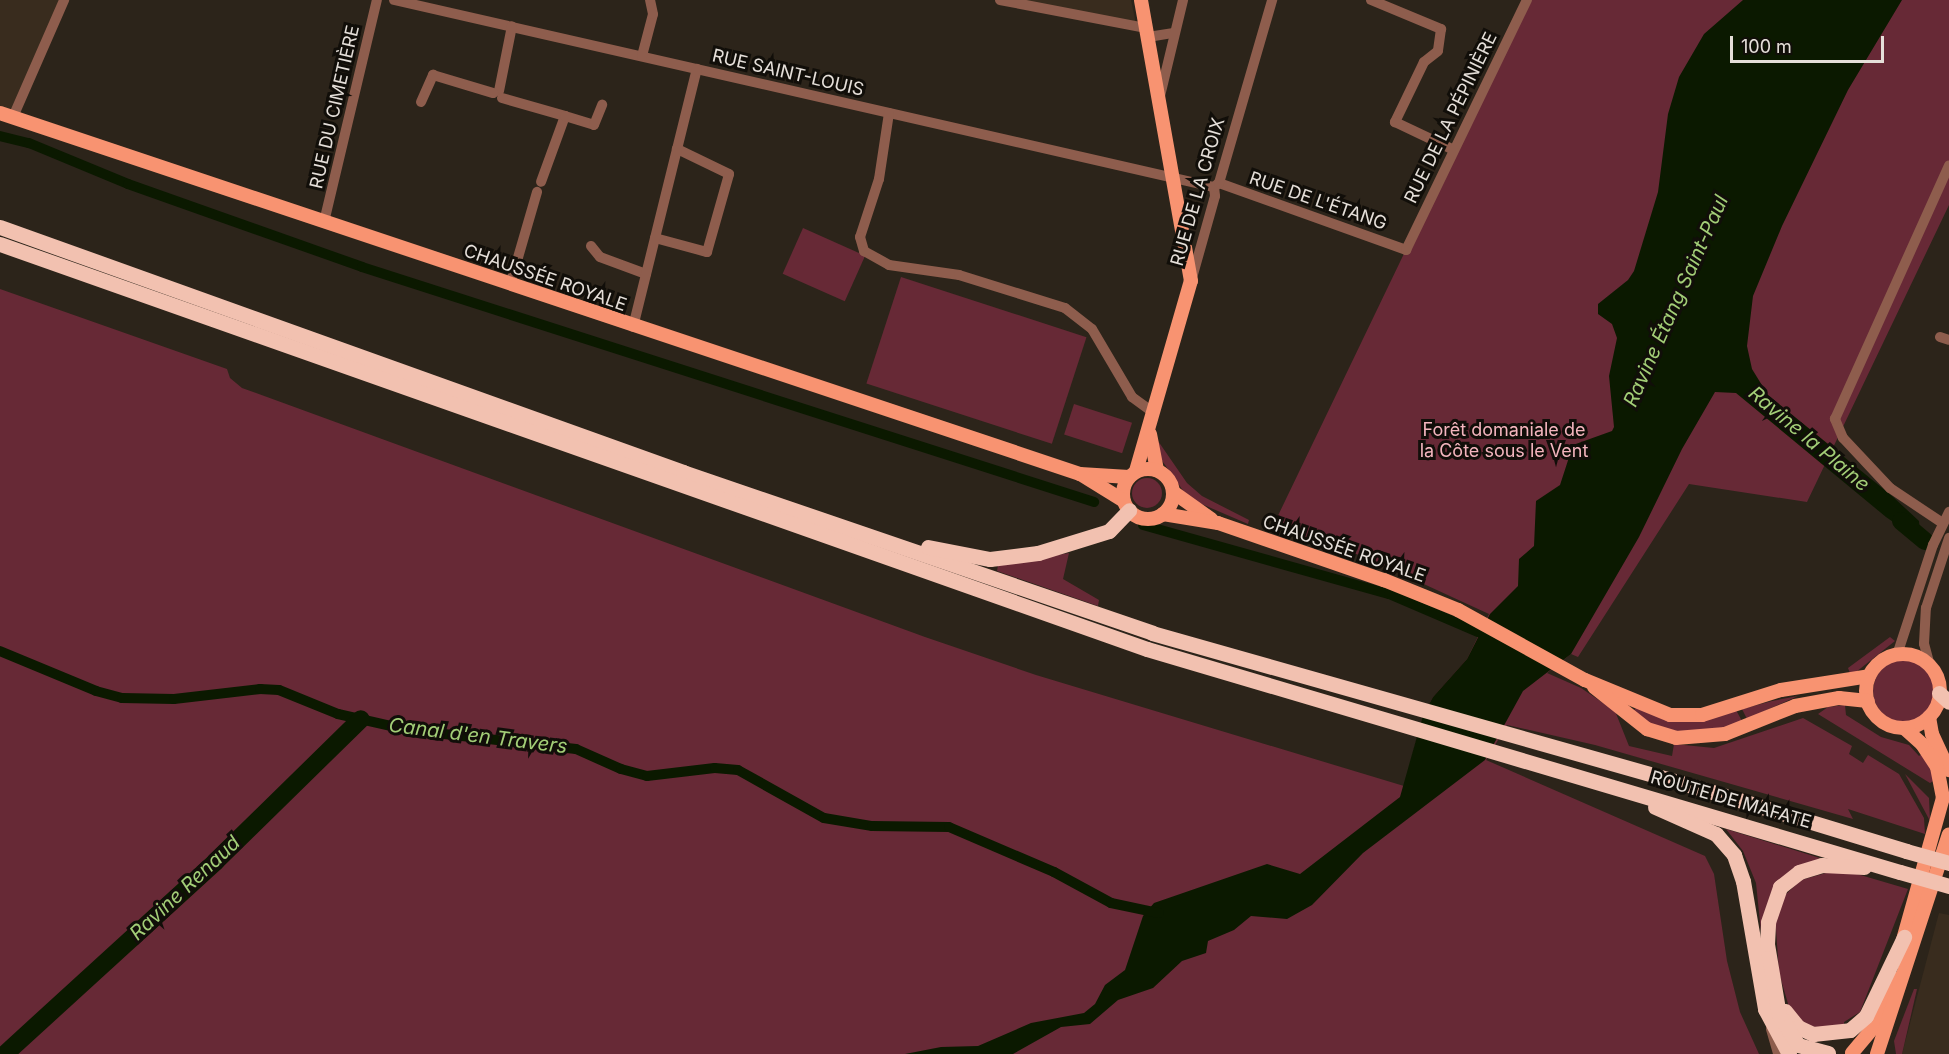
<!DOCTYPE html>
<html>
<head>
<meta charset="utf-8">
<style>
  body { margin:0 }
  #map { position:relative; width:1949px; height:1054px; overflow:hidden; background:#2c241a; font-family:Inter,sans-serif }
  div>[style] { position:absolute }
  .built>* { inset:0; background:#392c1e }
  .green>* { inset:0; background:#672936; transform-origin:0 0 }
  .round { border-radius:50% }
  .water>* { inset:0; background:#0b1900 }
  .canal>* { height:10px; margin:-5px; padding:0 5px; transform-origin:5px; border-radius:5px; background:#0b1900 }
  .river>* { height:18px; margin:-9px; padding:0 9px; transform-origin:9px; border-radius:9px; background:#0b1900 }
  .minor>* { height:10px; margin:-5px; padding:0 5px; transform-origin:5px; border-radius:5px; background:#8e5d4d }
  .major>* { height:14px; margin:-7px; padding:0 7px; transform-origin:7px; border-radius:7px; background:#f89371 }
  .major>.ring { margin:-7px; padding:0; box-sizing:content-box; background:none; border:14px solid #f89371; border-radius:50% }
  .highway>* { height:15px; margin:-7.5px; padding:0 7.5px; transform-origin:7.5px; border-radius:7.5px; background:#f2c1b0 }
  .highway-bridge>* { height:15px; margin:-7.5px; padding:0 7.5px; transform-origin:7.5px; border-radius:7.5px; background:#f2c1b0 }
  span { translate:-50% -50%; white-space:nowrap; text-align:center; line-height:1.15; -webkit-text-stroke:6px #110e09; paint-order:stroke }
  .street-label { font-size:18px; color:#e5dfd9 }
  .park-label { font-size:18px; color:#f4b5be }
  .water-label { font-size:20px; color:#a3ce77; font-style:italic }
  .scale { position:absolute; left:1730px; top:36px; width:154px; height:27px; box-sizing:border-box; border:3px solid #e5dfd9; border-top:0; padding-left:8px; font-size:18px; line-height:21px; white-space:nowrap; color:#e5dfd9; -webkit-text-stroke:4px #110e09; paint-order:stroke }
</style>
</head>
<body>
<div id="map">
  <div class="built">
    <i style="clip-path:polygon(0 0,64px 0,13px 117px,0 113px)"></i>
    <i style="clip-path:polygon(1022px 0,1131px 0,1136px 24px)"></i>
    <i style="clip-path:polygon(1939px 913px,1949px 915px,1949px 1054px,1902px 1054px)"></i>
  </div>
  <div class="green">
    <i style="clip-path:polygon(1526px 0,1949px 0,1949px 205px,1807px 502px,1689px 484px,1578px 657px,1571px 654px,1547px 673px,1581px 688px,1615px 711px,1629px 746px,1672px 756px,1674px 744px,1714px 748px,1803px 718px,1852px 746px,1849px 754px,1863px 763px,1868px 755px,1899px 774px,1924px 818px,1925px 834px,1848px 809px,1853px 819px,1595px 745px,1507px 725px,1486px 760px,1705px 856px,1714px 874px,1727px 961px,1740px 1012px,1759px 1054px,0 1054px,0 289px,227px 369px,230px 378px,242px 388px,925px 637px,1036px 675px,1404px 786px,1423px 715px,1433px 697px,1467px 659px,1489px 614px,1365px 557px,1273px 526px)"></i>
    <i style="left:803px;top:228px;width:68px;height:50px;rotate:24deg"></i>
    <i style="left:901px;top:277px;width:195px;height:112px;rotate:18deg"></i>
    <i style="left:1074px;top:404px;width:61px;height:32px;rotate:18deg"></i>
    <i style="clip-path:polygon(1156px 438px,1187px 483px,1202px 496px,1249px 520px,1248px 524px,1197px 502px,1184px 492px,1158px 455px)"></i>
    <i class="round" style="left:1132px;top:478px;width:30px;height:30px"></i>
    <i style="clip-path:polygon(1069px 553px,1063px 579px,1099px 600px,1098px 606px,997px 571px,998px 565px)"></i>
    <i style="clip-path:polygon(1890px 637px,1895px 641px,1851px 676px,1848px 668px)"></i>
    <i class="round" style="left:1873px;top:660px;width:62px;height:62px"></i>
    <i style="clip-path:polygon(1798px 696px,1747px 719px,1742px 709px,1772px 701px)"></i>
    <i style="clip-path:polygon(1845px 705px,1846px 715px,1881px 737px,1909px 745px,1919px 756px,1923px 753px,1935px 780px,1930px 783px,1818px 714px,1828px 707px)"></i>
    <i style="clip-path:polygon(1637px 707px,1665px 720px,1680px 722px,1700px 721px,1736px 710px,1742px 721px,1724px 729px,1665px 733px,1632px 712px)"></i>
    <i style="clip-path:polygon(1905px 774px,1929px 798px,1930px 821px)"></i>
    <i style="clip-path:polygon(1726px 829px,1820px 858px,1771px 893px,1761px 932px,1756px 883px,1743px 851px)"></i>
    <i style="clip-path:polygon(1840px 869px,1908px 889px,1860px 1012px,1844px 1022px,1844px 1027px,1831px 1031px,1803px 1024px,1789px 1007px,1779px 973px,1775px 915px,1786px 894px,1801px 880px)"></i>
    <i style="clip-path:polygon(1914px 989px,1917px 989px,1902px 1054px,1896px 1054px,1894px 1041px)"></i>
  </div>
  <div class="water">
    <i style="clip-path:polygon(1743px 0,1902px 0,1848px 90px,1782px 226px,1753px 296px,1747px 346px,1752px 369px,1768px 395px,1892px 496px,1919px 521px,1920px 535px,1909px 533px,1886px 517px,1736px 393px,1715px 392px,1682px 449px,1639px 537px,1571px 654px,1523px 691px,1485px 760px,1363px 853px,1312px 905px,1287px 919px,1251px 916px,1234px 930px,1208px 941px,1206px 953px,1182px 961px,1153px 988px,1118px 1000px,1090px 1024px,1061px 1027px,1013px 1054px,905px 1054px,941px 1047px,978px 1046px,1031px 1023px,1084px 1013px,1095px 1004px,1105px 985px,1125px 970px,1143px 916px,1154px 903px,1267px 864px,1300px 874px,1400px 797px,1423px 715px,1433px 697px,1467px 659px,1490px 614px,1518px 586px,1519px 559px,1534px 546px,1536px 501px,1560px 485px,1573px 445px,1612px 431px,1614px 427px,1609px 376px,1617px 338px,1612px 324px,1598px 314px,1598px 304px,1628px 280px,1634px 271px,1658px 192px,1668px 114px,1679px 77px,1704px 34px)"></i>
  </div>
  <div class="canal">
    <i style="left:0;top:136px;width:30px;rotate:14deg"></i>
    <i style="left:29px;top:143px;width:107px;rotate:22.5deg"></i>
    <i style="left:128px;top:184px;width:248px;rotate:19.5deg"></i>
    <i style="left:362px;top:267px;width:769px;rotate:17.8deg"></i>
    <i style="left:1143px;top:525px;width:255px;rotate:15.7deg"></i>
    <i style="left:1389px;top:594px;width:97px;rotate:23.1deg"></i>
    <i style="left:0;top:651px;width:104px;rotate:22.6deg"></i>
    <i style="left:96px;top:691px;width:27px;rotate:15deg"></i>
    <i style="left:122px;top:698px;width:52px;rotate:1.1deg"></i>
    <i style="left:174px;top:699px;width:87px;rotate:-6.6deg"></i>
    <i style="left:260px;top:689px;width:19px;rotate:3deg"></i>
    <i style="left:279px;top:690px;width:64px;rotate:22.1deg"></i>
    <i style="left:338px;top:714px;width:73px;rotate:12.7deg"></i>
    <i style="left:409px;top:730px;width:168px;rotate:6.5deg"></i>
    <i style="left:576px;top:749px;width:49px;rotate:24deg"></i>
    <i style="left:621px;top:769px;width:27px;rotate:15deg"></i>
    <i style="left:647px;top:776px;width:68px;rotate:-6.7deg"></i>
    <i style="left:715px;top:768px;width:23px;rotate:5deg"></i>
    <i style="left:738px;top:770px;width:98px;rotate:29.2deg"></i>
    <i style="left:824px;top:818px;width:49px;rotate:9.5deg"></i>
    <i style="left:872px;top:826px;width:77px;rotate:0.7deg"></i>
    <i style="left:949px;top:827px;width:114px;rotate:23.2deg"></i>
    <i style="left:1054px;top:872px;width:65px;rotate:28.5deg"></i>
    <i style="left:1111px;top:903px;width:49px;rotate:11.8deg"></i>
  </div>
  <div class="river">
    <i style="left:1901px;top:521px;width:31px;rotate:40deg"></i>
    <i style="left:5px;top:1054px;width:285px;rotate:-42.4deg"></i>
    <i style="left:215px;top:862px;width:204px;rotate:-44.4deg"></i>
  </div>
  <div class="minor">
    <i style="left:394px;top:0;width:841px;rotate:12.85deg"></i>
    <i style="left:1000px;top:0;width:149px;rotate:10.9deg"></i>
    <i style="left:1371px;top:0;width:76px;rotate:22.5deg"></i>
    <i style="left:1441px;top:29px;width:22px;rotate:98deg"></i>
    <i style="left:1438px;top:51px;width:18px;rotate:142deg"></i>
    <i style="left:1424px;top:62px;width:67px;rotate:115.8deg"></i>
    <i style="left:1395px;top:122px;width:65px;rotate:25.4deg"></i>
    <i style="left:1148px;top:37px;width:26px;rotate:-9deg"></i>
    <i style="left:642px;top:56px;width:43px;rotate:-75.3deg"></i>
    <i style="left:653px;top:14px;width:14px;rotate:-102deg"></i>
    <i style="left:499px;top:91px;width:66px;rotate:-78.7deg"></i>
    <i style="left:1160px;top:96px;width:99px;rotate:-76.5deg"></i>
    <i style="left:502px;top:98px;width:66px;rotate:15.9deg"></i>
    <i style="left:565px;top:116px;width:70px;rotate:110deg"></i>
    <i style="left:421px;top:102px;width:30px;rotate:-66deg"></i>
    <i style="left:433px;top:75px;width:63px;rotate:16.7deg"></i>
    <i style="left:889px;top:113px;width:67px;rotate:98.6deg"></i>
    <i style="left:879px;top:179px;width:61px;rotate:108.1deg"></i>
    <i style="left:860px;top:237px;width:15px;rotate:74deg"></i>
    <i style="left:864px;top:251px;width:29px;rotate:29deg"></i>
    <i style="left:889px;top:265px;width:71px;rotate:8.1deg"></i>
    <i style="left:959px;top:275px;width:111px;rotate:17.3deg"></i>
    <i style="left:1065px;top:308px;width:34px;rotate:38deg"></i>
    <i style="left:1092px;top:329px;width:79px;rotate:59.5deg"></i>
    <i style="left:1132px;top:397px;width:27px;rotate:36deg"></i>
    <i style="left:565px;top:116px;width:30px;rotate:17deg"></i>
    <i style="left:594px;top:125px;width:22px;rotate:-68deg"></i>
    <i style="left:13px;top:117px;width:128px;rotate:-66.4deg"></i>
    <i style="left:1219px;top:183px;width:199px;rotate:19.7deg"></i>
    <i style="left:1406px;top:250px;width:278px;rotate:-64.2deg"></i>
    <i style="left:324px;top:222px;width:228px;rotate:-76.6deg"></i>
    <i style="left:655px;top:238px;width:54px;rotate:15.1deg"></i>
    <i style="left:707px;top:252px;width:81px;rotate:-74.2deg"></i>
    <i style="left:729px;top:174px;width:58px;rotate:-154.3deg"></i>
    <i style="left:591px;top:246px;width:14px;rotate:51deg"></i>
    <i style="left:600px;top:257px;width:49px;rotate:20.3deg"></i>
    <i style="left:1192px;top:278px;width:85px;rotate:-74.3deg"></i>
    <i style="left:1215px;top:196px;width:9px;rotate:-96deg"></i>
    <i style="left:1214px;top:187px;width:6px;rotate:-39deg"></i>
    <i style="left:1219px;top:183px;width:191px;rotate:-73.8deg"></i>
    <i style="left:510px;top:285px;width:97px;rotate:-73.8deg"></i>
    <i style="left:633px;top:327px;width:266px;rotate:-76.1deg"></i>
    <i style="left:1940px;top:337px;width:9px;rotate:18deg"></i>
    <i style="left:1941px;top:522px;width:61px;rotate:-146.3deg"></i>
    <i style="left:1890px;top:488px;width:69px;rotate:-133.2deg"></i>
    <i style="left:1843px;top:438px;width:21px;rotate:-113deg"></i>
    <i style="left:1835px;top:419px;width:278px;rotate:-65.8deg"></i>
    <i style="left:1897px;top:655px;width:116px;rotate:-71.9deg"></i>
    <i style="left:1933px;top:545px;width:37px;rotate:-64deg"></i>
    <i style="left:1930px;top:666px;width:23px;rotate:-105deg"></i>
    <i style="left:1924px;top:644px;width:36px;rotate:-87deg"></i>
    <i style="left:1926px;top:608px;width:74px;rotate:-71.8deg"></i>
    <i style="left:1771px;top:1029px;width:26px;rotate:74deg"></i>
  </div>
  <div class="major">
    <i style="left:0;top:113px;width:1139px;rotate:18.48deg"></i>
    <i style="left:1080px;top:474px;width:49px;rotate:3.5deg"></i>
    <i style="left:1150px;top:434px;width:37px;rotate:79deg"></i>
    <i class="ring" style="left:1123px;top:469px;width:36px;height:36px"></i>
    <i style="left:1136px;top:471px;width:198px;rotate:-73.9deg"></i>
    <i style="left:1191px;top:281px;width:285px;rotate:-100.1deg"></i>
    <i style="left:1082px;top:475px;width:49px;rotate:31.8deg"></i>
    <i style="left:1173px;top:492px;width:47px;rotate:35.4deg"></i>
    <i style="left:1163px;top:514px;width:56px;rotate:9.3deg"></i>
    <i style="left:1218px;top:523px;width:176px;rotate:19deg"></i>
    <i style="left:1384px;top:580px;width:80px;rotate:22.1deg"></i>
    <i style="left:1458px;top:610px;width:145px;rotate:28.9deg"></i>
    <i style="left:1585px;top:680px;width:92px;rotate:22.4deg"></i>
    <i style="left:1670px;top:715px;width:32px"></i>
    <i style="left:1702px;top:715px;width:83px;rotate:-17.6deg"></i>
    <i style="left:1781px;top:690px;width:89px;rotate:-9deg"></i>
    <i class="ring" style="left:1866px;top:654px;width:60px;height:60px"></i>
    <i style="left:1594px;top:687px;width:68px;rotate:38.4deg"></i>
    <i style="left:1647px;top:729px;width:30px;rotate:17deg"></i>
    <i style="left:1676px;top:738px;width:49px;rotate:-4.7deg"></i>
    <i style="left:1725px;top:734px;width:75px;rotate:-21.8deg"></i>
    <i style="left:1795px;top:706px;width:45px;rotate:-10.3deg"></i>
    <i style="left:1839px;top:698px;width:29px;rotate:6deg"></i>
    <i style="left:1929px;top:717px;width:17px;rotate:80deg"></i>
    <i style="left:1932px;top:734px;width:40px;rotate:65deg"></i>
    <i style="left:1901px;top:947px;width:155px;rotate:-74.3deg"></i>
    <i style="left:1943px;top:798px;width:32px;rotate:-101deg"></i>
    <i style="left:1937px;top:767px;width:27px;rotate:-123deg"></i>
    <i style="left:1922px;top:744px;width:24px;rotate:-138deg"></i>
    <i style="left:1852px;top:1053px;width:34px;rotate:-50deg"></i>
    <i style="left:1874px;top:1027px;width:54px;rotate:-71.6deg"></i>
    <i style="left:1877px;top:1054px;width:231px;rotate:-71.9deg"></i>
  </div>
  <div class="highway">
    <i style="left:0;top:227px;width:726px;rotate:19.73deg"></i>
    <i style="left:683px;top:472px;width:496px;rotate:18.9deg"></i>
    <i style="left:1152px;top:633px;width:565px;rotate:15.81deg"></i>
    <i style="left:1696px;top:787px;width:220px;rotate:16.9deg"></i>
    <i style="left:0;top:244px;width:1216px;rotate:19.45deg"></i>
    <i style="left:1147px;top:649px;width:785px;rotate:16.5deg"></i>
    <i style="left:928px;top:547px;width:63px;rotate:11deg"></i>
    <i style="left:990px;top:559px;width:48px;rotate:-7.1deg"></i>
    <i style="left:1038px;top:553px;width:74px;rotate:-17.2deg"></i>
    <i style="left:1109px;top:531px;width:29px;rotate:-46deg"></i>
    <i style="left:1939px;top:693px;width:13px;rotate:42deg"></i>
    <i style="left:1655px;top:807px;width:67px;rotate:23.9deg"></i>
    <i style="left:1716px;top:834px;width:28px;rotate:49deg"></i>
    <i style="left:1734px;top:855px;width:28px;rotate:71deg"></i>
    <i style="left:1743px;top:881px;width:130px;rotate:80.2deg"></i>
    <i style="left:1765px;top:1009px;width:51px;rotate:61.9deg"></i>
    <i style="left:1785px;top:1011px;width:21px;rotate:51deg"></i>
    <i style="left:1798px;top:1027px;width:17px;rotate:25deg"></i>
    <i style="left:1813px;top:1034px;width:37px;rotate:-6deg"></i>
    <i style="left:1850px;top:1030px;width:21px;rotate:-41deg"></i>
    <i style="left:1866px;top:1016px;width:88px;rotate:-64.3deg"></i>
    <i style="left:1828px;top:1053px;width:31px;rotate:-165deg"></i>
    <i style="left:1798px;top:1045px;width:36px;rotate:-122deg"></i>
    <i style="left:1779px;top:1015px;width:72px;rotate:-99.6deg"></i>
    <i style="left:1767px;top:944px;width:22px;rotate:-87deg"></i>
    <i style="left:1768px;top:922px;width:37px;rotate:-71deg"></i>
    <i style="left:1780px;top:887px;width:24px;rotate:-38deg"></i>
    <i style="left:1799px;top:872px;width:24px;rotate:-17deg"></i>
    <i style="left:1822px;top:865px;width:42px;rotate:2.7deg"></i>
  </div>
  <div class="highway-bridge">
    <i style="left:1906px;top:851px;width:45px;rotate:15.6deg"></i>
    <i style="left:1900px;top:872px;width:51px;rotate:15.9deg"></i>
  </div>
  <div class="street-label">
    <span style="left:788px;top:73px;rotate:13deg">RUE SAINT-LOUIS</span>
    <span style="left:335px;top:107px;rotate:-77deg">RUE DU CIMETIÈRE</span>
    <span style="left:1451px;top:118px;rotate:-64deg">RUE DE LA PÉPINIÈRE</span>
    <span style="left:1198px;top:192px;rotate:-74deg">RUE DE LA CROIX</span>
    <span style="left:1318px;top:201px;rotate:19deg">RUE DE L'ÉTANG</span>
    <span style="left:545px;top:278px;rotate:19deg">CHAUSSÉE ROYALE</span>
    <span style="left:1344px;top:549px;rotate:19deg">CHAUSSÉE ROYALE</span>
    <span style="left:1731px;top:800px;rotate:16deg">ROUTE DE MAFATE</span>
  </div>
  <div class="park-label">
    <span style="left:1504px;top:441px">Forêt domaniale de<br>la Côte sous le Vent</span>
  </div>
  <div class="water-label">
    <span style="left:1676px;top:301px;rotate:-66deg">Ravine Étang Saint-Paul</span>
    <span style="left:1809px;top:439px;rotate:40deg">Ravine la Plaine</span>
    <span style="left:478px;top:736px;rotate:7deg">Canal d'en Travers</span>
    <span style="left:185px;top:888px;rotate:-43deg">Ravine Renaud</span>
  </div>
  <div class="scale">100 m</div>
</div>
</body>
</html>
